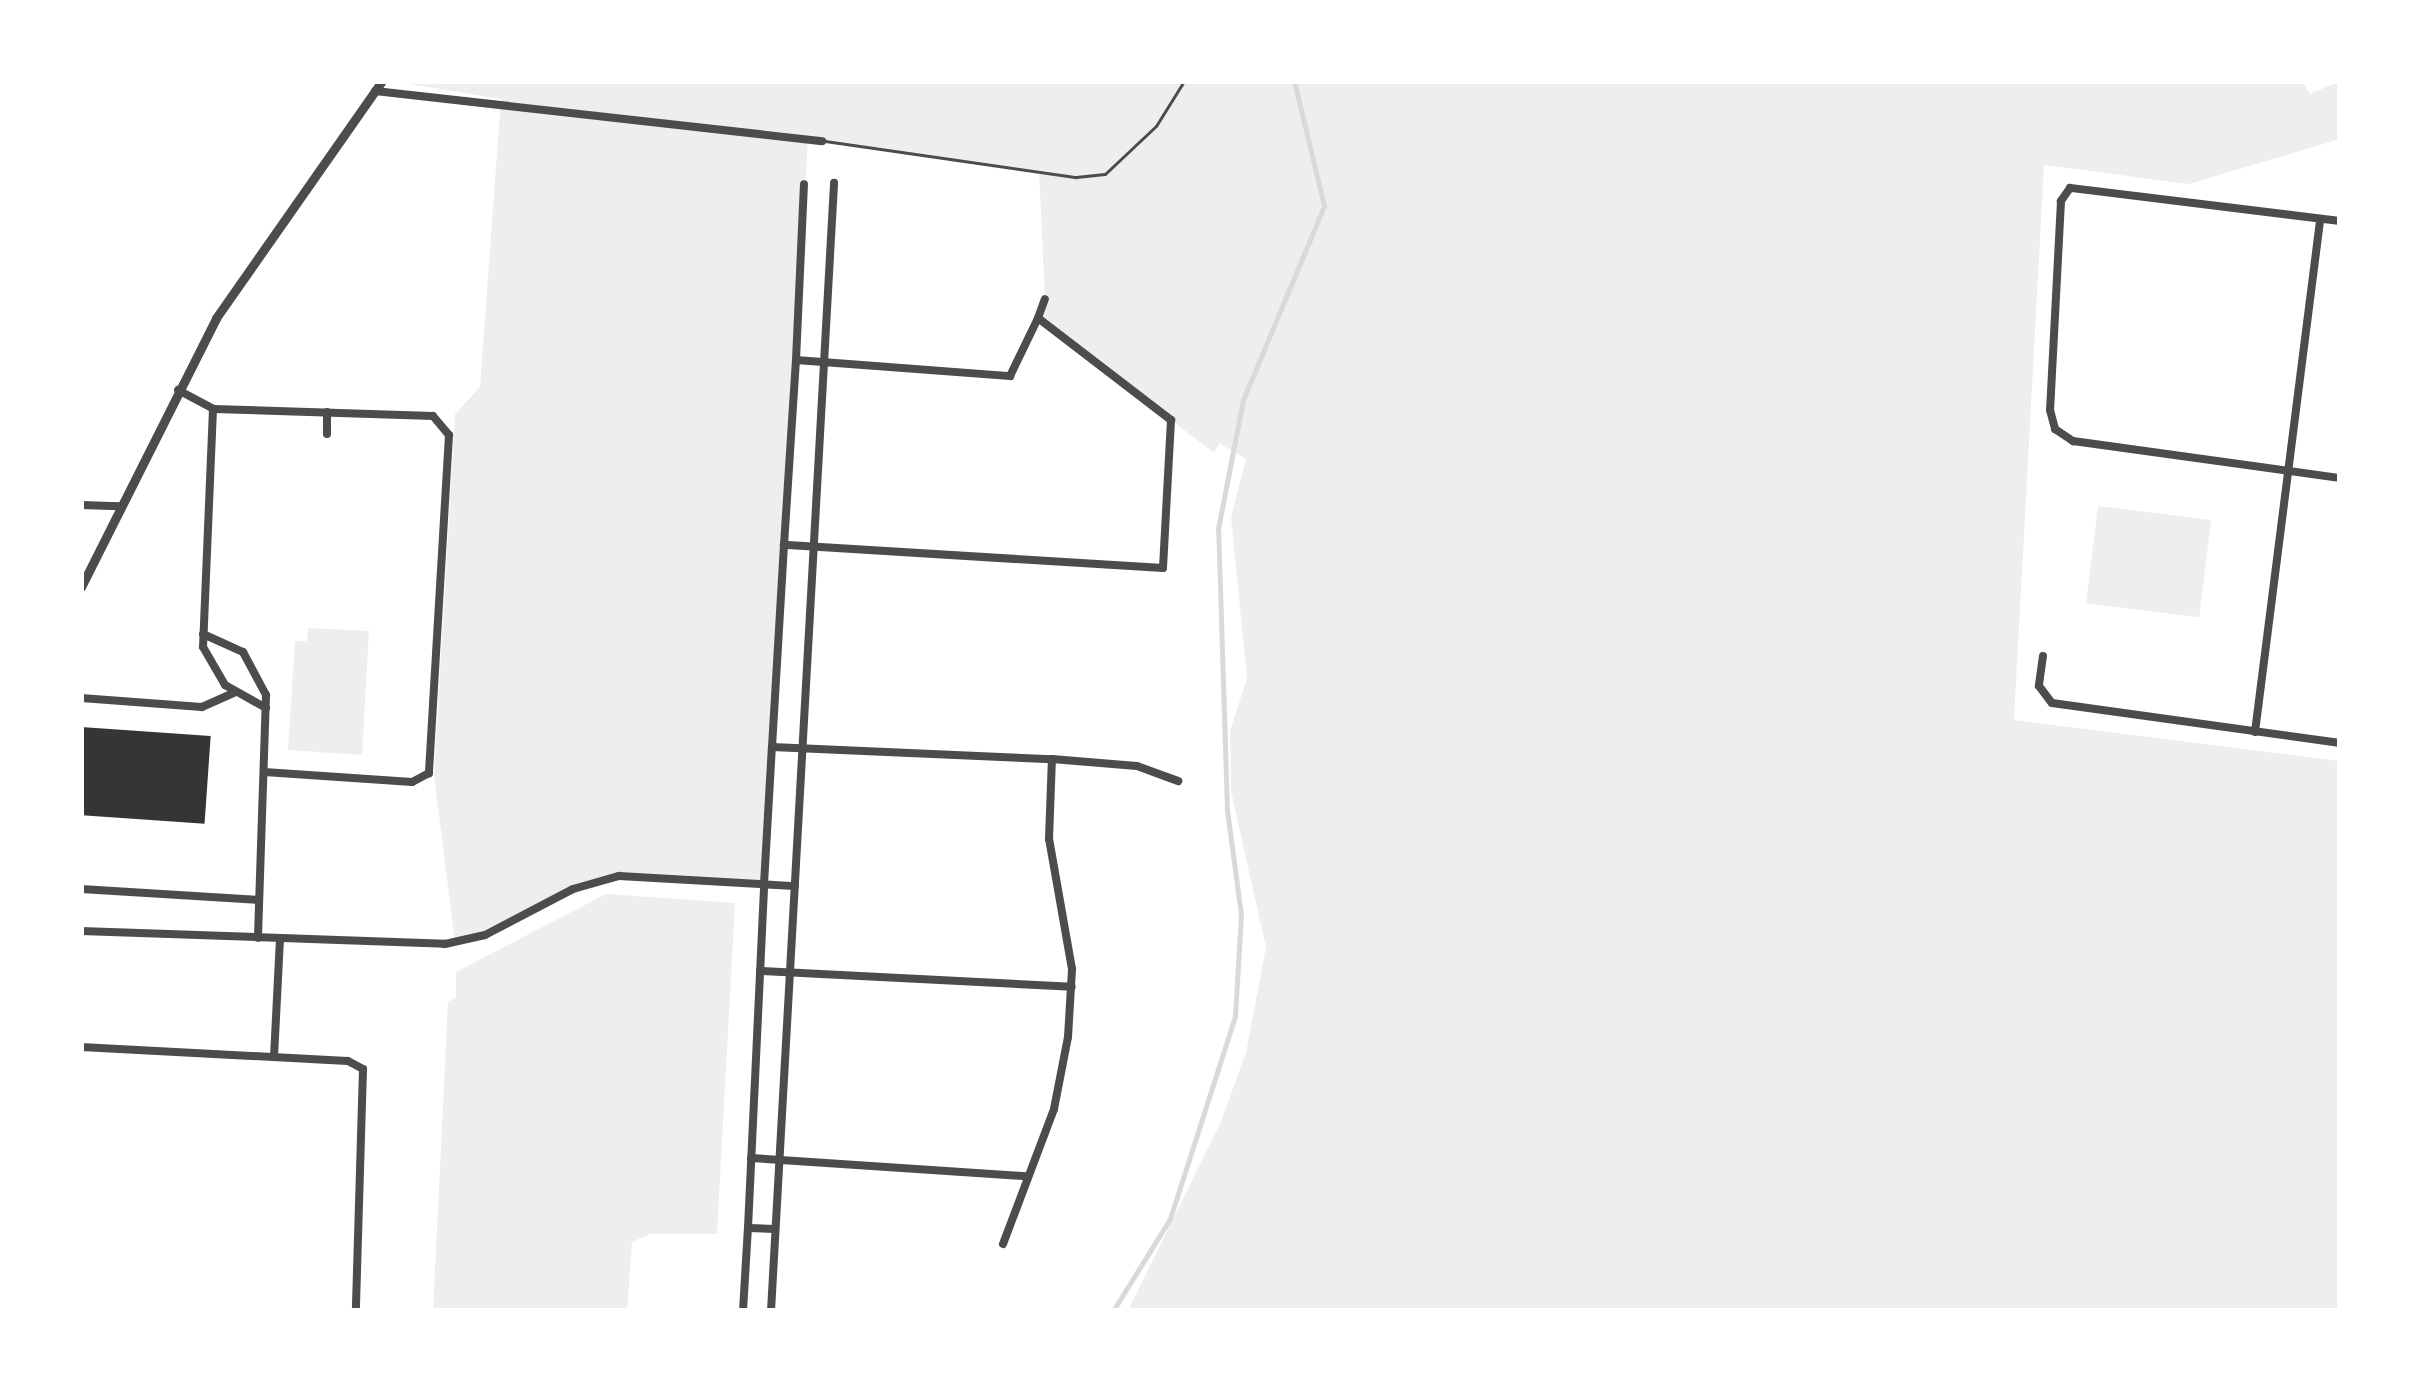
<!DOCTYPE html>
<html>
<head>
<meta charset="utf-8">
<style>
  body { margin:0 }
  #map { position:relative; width:2421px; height:1392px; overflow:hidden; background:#fff; font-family:"Space Grotesk",sans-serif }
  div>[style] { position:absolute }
  .green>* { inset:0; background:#eee; transform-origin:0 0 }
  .stream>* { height:4.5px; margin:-2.25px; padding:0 2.25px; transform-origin:2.25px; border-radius:2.25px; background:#d9d9d9 }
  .building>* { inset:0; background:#353535; transform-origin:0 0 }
  .service>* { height:3px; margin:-1.5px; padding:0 1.5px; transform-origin:1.5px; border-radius:1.5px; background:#4c4c4c }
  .minor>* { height:8px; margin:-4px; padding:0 4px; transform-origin:4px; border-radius:4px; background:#4c4c4c }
  .tertiary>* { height:9px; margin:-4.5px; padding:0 4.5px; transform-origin:4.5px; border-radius:4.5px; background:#4c4c4c }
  span { translate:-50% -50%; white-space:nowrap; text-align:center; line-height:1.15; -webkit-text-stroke:9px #fff; paint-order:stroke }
  .frame { position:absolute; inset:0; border:84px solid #fff; pointer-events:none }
</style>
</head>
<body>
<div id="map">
  <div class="green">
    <i style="clip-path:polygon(391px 81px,2302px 81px,2310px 94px,2340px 81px,2340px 139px,2189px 184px,2044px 165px,2014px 720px,2340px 761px,2340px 1311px,1128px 1311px,1220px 1124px,1246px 1053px,1266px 947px,1231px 791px,1230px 731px,1247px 678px,1231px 517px,1246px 459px,1219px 443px,1214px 453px,1038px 318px,1045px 299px,1039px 172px,808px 140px,764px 884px,619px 876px,455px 942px,434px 776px,455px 414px,480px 387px,501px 99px)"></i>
    <i style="left:2098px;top:506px;width:114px;height:98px;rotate:7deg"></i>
    <i style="clip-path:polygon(308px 628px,369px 631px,362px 755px,288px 750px,295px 641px,307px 641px)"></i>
    <i style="clip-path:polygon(606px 894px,735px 903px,717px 1234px,650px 1234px,632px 1242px,627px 1311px,433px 1311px,448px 1002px,456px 997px,456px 972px)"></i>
  </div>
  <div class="stream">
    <i style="left:1113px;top:1311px;width:108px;rotate:-58.2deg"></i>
    <i style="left:1170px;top:1219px;width:213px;rotate:-72.2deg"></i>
    <i style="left:1235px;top:1016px;width:101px;rotate:-86.6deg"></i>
    <i style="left:1241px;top:915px;width:106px;rotate:-97.6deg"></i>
    <i style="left:1227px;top:810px;width:281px;rotate:-91.8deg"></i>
    <i style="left:1218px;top:529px;width:131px;rotate:-79deg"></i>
    <i style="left:1243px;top:400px;width:210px;rotate:-67.3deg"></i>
    <i style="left:1324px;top:206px;width:129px;rotate:-103.5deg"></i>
  </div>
  <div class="building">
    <i style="left:81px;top:727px;width:130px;height:88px;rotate:4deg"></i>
  </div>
  <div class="service">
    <i style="left:825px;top:141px;width:254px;rotate:8.2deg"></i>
    <i style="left:1076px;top:177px;width:29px;rotate:-6deg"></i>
    <i style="left:1105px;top:174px;width:70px;rotate:-43.3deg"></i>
    <i style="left:1156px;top:126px;width:53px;rotate:-58.1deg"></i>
  </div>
  <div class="minor">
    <i style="left:375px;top:91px;width:450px;rotate:6.4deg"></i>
    <i style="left:2340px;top:221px;width:272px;rotate:-173deg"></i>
    <i style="left:2070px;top:188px;width:16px;rotate:125deg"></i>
    <i style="left:2061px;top:201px;width:209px;rotate:93deg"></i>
    <i style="left:2050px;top:410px;width:20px;rotate:75deg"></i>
    <i style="left:2055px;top:429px;width:22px;rotate:34deg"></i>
    <i style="left:2073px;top:441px;width:270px;rotate:7.9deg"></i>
    <i style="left:1038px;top:318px;width:20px;rotate:-70deg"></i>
    <i style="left:796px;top:360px;width:176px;rotate:-87.4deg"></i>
    <i style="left:178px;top:390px;width:40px;rotate:28deg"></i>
    <i style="left:213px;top:409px;width:220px;rotate:1.8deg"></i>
    <i style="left:433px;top:416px;width:25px;rotate:50deg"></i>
    <i style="left:449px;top:435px;width:339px;rotate:93.4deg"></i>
    <i style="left:429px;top:773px;width:19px;rotate:152deg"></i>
    <i style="left:412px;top:782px;width:148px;rotate:-176.1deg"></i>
    <i style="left:213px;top:409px;width:238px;rotate:92.4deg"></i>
    <i style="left:203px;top:647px;width:44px;rotate:59.9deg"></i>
    <i style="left:225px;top:685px;width:47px;rotate:29.3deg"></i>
    <i style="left:327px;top:434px;width:22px;rotate:-90deg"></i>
    <i style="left:81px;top:505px;width:38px;rotate:2deg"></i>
    <i style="left:203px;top:634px;width:44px;rotate:24.2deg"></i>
    <i style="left:243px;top:652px;width:49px;rotate:61.9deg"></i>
    <i style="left:266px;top:695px;width:243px;rotate:91.9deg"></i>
    <i style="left:2043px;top:656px;width:30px;rotate:98deg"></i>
    <i style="left:2039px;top:686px;width:21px;rotate:53deg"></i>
    <i style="left:2052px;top:703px;width:291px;rotate:7.9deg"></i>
    <i style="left:81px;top:698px;width:121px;rotate:4.3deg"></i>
    <i style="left:202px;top:707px;width:35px;rotate:-24deg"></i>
    <i style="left:2255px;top:732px;width:515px;rotate:-82.75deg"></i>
    <i style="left:772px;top:747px;width:280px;rotate:2.5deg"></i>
    <i style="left:1052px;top:759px;width:85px;rotate:4.7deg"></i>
    <i style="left:1137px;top:766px;width:44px;rotate:20.1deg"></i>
    <i style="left:81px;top:889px;width:178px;rotate:3.5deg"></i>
    <i style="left:81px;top:931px;width:364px;rotate:2deg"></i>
    <i style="left:445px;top:944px;width:41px;rotate:-12.7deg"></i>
    <i style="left:485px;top:935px;width:99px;rotate:-27.6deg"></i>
    <i style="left:573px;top:889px;width:48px;rotate:-15.8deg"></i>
    <i style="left:619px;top:876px;width:176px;rotate:3.3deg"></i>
    <i style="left:760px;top:971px;width:312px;rotate:2.9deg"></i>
    <i style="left:81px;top:1047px;width:267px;rotate:3deg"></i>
    <i style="left:348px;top:1061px;width:17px;rotate:28deg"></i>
    <i style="left:363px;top:1069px;width:242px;rotate:91.7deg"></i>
    <i style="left:274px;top:1057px;width:118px;rotate:-87.1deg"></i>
    <i style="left:751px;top:1158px;width:275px;rotate:3.8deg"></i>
    <i style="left:775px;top:1229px;width:27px;rotate:-178deg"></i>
    <i style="left:748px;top:1228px;width:344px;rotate:-87.3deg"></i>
    <i style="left:764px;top:884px;width:137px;rotate:-86.7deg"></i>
    <i style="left:772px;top:747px;width:202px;rotate:-86.6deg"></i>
    <i style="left:784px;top:545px;width:185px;rotate:-86.3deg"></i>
    <i style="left:796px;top:360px;width:215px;rotate:4.3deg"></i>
    <i style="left:1010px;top:376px;width:64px;rotate:-64.2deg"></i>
    <i style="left:1038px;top:318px;width:168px;rotate:37.5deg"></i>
    <i style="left:1171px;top:420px;width:148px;rotate:93.1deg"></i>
    <i style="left:1163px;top:568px;width:380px;rotate:-176.5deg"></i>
    <i style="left:1003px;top:1244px;width:144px;rotate:-69.3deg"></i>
    <i style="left:1054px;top:1109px;width:73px;rotate:-79deg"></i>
    <i style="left:1068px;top:1037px;width:68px;rotate:-86.6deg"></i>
    <i style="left:1072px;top:969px;width:132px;rotate:-100deg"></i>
    <i style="left:1049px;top:839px;width:80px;rotate:-87.9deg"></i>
    <i style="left:743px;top:1311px;width:83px;rotate:-86.6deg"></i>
    <i style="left:771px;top:1311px;width:1130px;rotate:-86.8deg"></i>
  </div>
  <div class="tertiary">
    <i style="left:81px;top:587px;width:301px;rotate:-63.3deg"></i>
    <i style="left:216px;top:318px;width:289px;rotate:-55deg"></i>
  </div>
  <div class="frame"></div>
</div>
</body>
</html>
